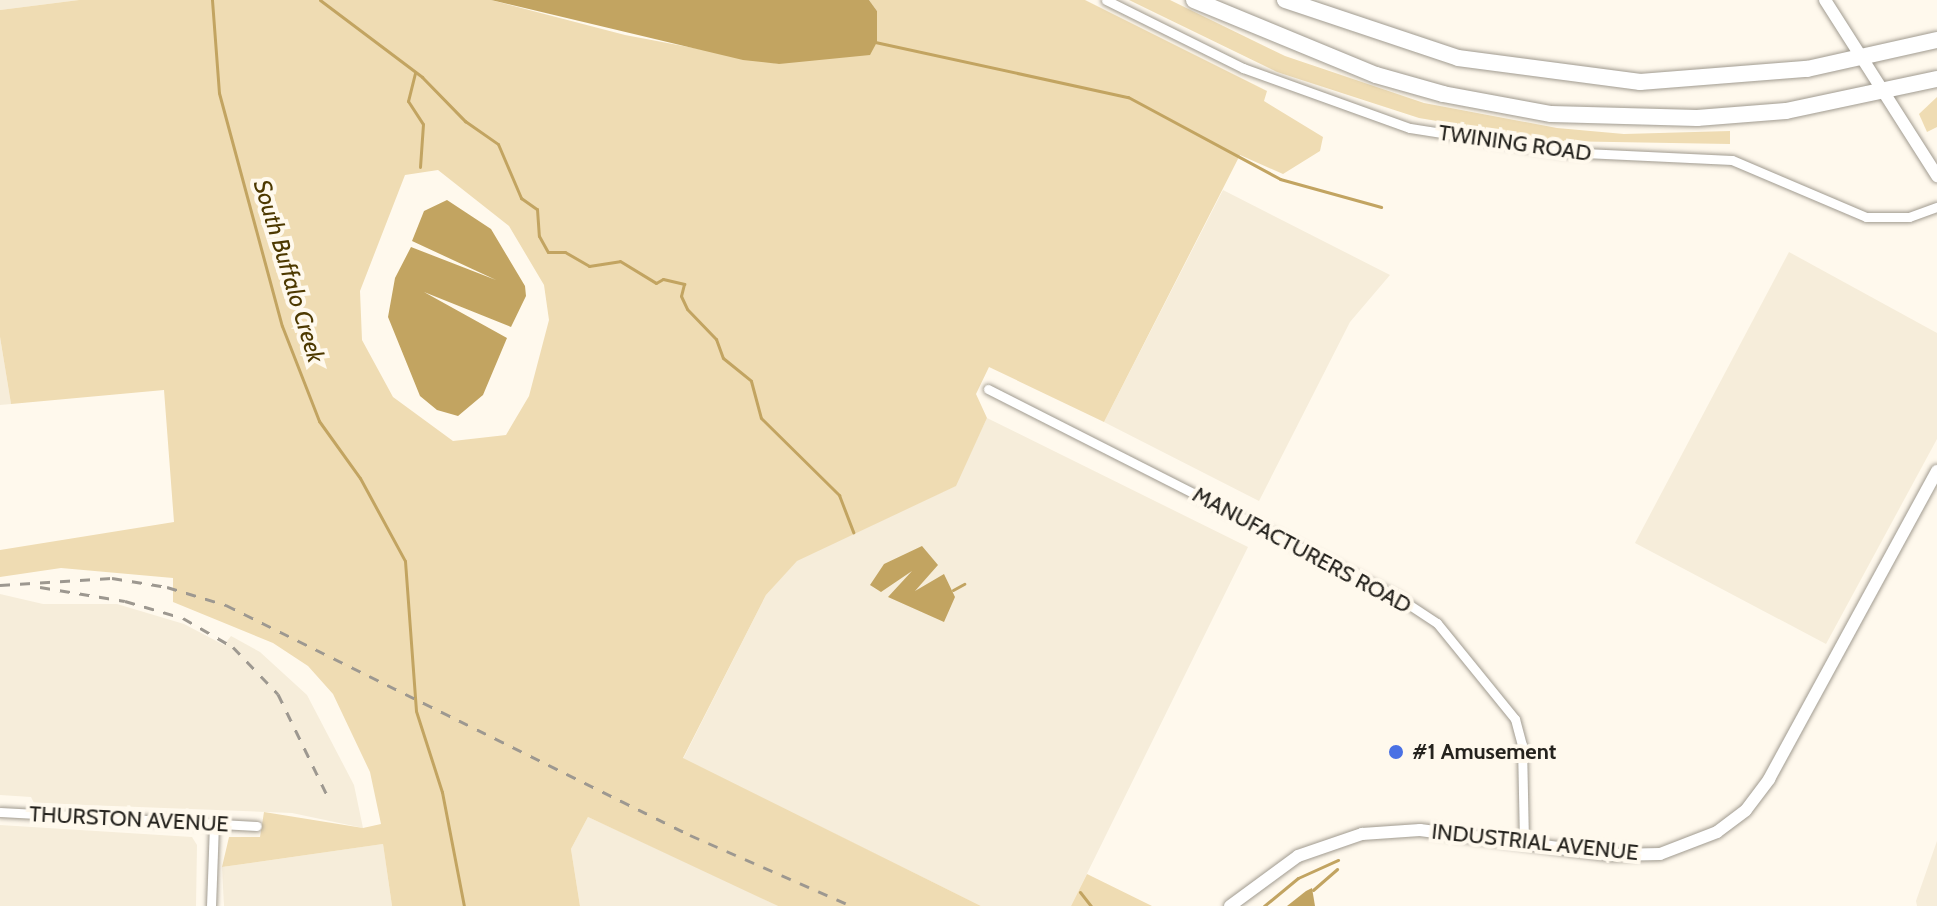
<!DOCTYPE html>
<html>
<head>
<meta charset="utf-8">
<style>
  body { margin:0 }
  #map { position:relative; width:1937px; height:906px; overflow:hidden; background:#fff9ed; font-family:Cabin,sans-serif }
  div>[style] { position:absolute }
  .built>* { inset:0; background:#f6edda }
  .green>* { inset:0; background:#efdcb3 }
  .water>* { inset:0; background:#c2a461 }
  .stream>* { height:3px; margin:-1.5px; padding:0 1.5px; transform-origin:1.5px; border-radius:1.5px; background:#c2a461 }
  .roads { filter:drop-shadow(0 0 2px #a19b90) drop-shadow(0 0 2px #a19b90) }
  .street>* { height:9px; margin:-4.5px; padding:0 4.5px; transform-origin:4.5px; border-radius:4.5px; background:#fff }
  .secondary>* { height:12px; margin:-6px; padding:0 6px; transform-origin:6px; border-radius:6px; background:#fff }
  .highway>* { height:16px; margin:-8px; padding:0 8px; transform-origin:8px; border-radius:8px; background:#fff }
  .rail>* { height:3px; margin-top:-1.5px; transform-origin:0; background:repeating-linear-gradient(90deg,#9d9890 0 10px,transparent 0 20px) }
  .dots>* { width:22px; height:22px; translate:-50% -50%; box-sizing:border-box; border:4px solid #fff9ed; border-radius:50% }
  span { translate:-50% -50%; white-space:nowrap; text-align:center; line-height:1.15; -webkit-text-stroke:8px #fff9ed; paint-order:stroke }
  .street-label { font-size:22px; color:#25231e }
  .poi-label { font-size:22px; color:#25231e; font-weight:700 }
  .left { translate:0 -50%; text-align:left }
  .water-label { font-size:24px; color:#4d3900; font-style:italic }
</style>
</head>
<body>
<div id="map">
  <div class="built">
    <i style="clip-path:polygon(0 0,79px 0,0 10px)"></i>
    <i style="clip-path:polygon(1223px 190px,1390px 275px,1350px 322px,1259px 501px,1104px 422px)"></i>
    <i style="clip-path:polygon(1789px 252px,1937px 333px,1937px 439px,1826px 644px,1635px 543px)"></i>
    <i style="clip-path:polygon(0 337px,11px 404px,0 405px)"></i>
    <i style="clip-path:polygon(987px 418px,1248px 547px,1071px 906px,981px 906px,683px 759px,766px 595px,797px 560px,955px 486px)"></i>
    <i style="clip-path:polygon(0 594px,43px 604px,117px 604px,184px 624px,224px 645px,231px 636px,260px 652px,307px 695px,354px 785px,363px 828px,292px 813px,34px 803px,31px 797px,0 795px)"></i>
    <i style="clip-path:polygon(588px 817px,738px 886px,778px 906px,580px 906px,571px 849px)"></i>
    <i style="clip-path:polygon(0 825px,192px 837px,197px 845px,196px 906px,0 906px)"></i>
    <i style="clip-path:polygon(1937px 841px,1937px 906px,1917px 906px,1916px 901px)"></i>
    <i style="clip-path:polygon(383px 844px,392px 906px,224px 906px,222px 867px)"></i>
  </div>
  <div class="green">
    <i style="clip-path:polygon(evenodd,79px 0,491px 0,625px 35px,779px 64px,877px 11px,869px 0,1085px 0,1267px 91px,1264px 101px,1323px 137px,1320px 151px,1283px 174px,1240px 155px,1104px 422px,989px 367px,976px 394px,987px 418px,956px 486px,797px 561px,766px 595px,683px 758px,981px 906px,778px 906px,588px 817px,571px 849px,580px 906px,392px 906px,383px 844px,222px 867px,229px 837px,260px 837px,264px 812px,363px 828px,381px 824px,370px 772px,333px 694px,308px 666px,273px 643px,173px 602px,173px 578px,61px 568px,0 577px,0 550px,174px 522px,164px 390px,11px 404px,0 337px,0 10px,79px 0,438px 170px,509px 226px,544px 285px,549px 320px,529px 396px,506px 435px,453px 441px,393px 397px,362px 340px,360px 291px,405px 175px,438px 170px)"></i>
    <i style="clip-path:polygon(1129px 0,1170px 0,1285px 56px,1424px 103px,1557px 128px,1624px 134px,1730px 131px,1730px 144px,1555px 141px,1419px 118px,1277px 72px)"></i>
    <i style="clip-path:polygon(1937px 97px,1937px 127px,1927px 132px,1919px 114px)"></i>
    <i style="clip-path:polygon(1087px 874px,1152px 906px,1071px 906px)"></i>
  </div>
  <div class="water">
    <i style="clip-path:polygon(491px 0,869px 0,877px 11px,877px 42px,870px 55px,779px 64px,743px 60px)"></i>
    <i style="clip-path:polygon(447px 200px,491px 229px,525px 286px,526px 296px,511px 327px,424px 292px,507px 338px,483px 395px,458px 416px,437px 410px,420px 396px,388px 317px,395px 278px,411px 247px,496px 280px,412px 241px,424px 211px)"></i>
    <i style="clip-path:polygon(922px 546px,938px 565px,915px 591px,944px 574px,955px 597px,944px 622px,888px 597px,912px 571px,881px 592px,870px 585px,884px 564px)"></i>
    <i style="clip-path:polygon(1312px 888px,1315px 906px,1287px 906px,1306px 891px)"></i>
  </div>
  <div class="stream">
    <i style="left:212px;top:0;width:93px;rotate:85.7deg"></i>
    <i style="left:219px;top:93px;width:241px;rotate:74.9deg"></i>
    <i style="left:282px;top:326px;width:102px;rotate:68.7deg"></i>
    <i style="left:319px;top:421px;width:70px;rotate:54.3deg"></i>
    <i style="left:360px;top:478px;width:94px;rotate:61.5deg"></i>
    <i style="left:405px;top:561px;width:150px;rotate:85.8deg"></i>
    <i style="left:416px;top:711px;width:85px;rotate:72.2deg"></i>
    <i style="left:442px;top:792px;width:116px;rotate:79.1deg"></i>
    <i style="left:320px;top:0;width:128px;rotate:37deg"></i>
    <i style="left:422px;top:77px;width:62px;rotate:45.7deg"></i>
    <i style="left:465px;top:121px;width:40px;rotate:34.9deg"></i>
    <i style="left:498px;top:144px;width:59px;rotate:66.9deg"></i>
    <i style="left:521px;top:198px;width:19px;rotate:35deg"></i>
    <i style="left:537px;top:209px;width:27px;rotate:86deg"></i>
    <i style="left:539px;top:236px;width:18px;rotate:61deg"></i>
    <i style="left:548px;top:252px;width:17px"></i>
    <i style="left:565px;top:252px;width:28px;rotate:30deg"></i>
    <i style="left:589px;top:266px;width:31px;rotate:-9deg"></i>
    <i style="left:620px;top:261px;width:42px;rotate:31.4deg"></i>
    <i style="left:656px;top:283px;width:8px;rotate:-30deg"></i>
    <i style="left:663px;top:279px;width:22px;rotate:13deg"></i>
    <i style="left:684px;top:284px;width:12px;rotate:104deg"></i>
    <i style="left:681px;top:296px;width:14px;rotate:65deg"></i>
    <i style="left:687px;top:309px;width:42px;rotate:46deg"></i>
    <i style="left:716px;top:339px;width:20px;rotate:70deg"></i>
    <i style="left:723px;top:358px;width:36px;rotate:39deg"></i>
    <i style="left:751px;top:381px;width:38px;rotate:75deg"></i>
    <i style="left:761px;top:418px;width:110px;rotate:44.6deg"></i>
    <i style="left:839px;top:495px;width:40px;rotate:69deg"></i>
    <i style="left:875px;top:42px;width:259px;rotate:12.3deg"></i>
    <i style="left:1128px;top:97px;width:173px;rotate:28.3deg"></i>
    <i style="left:1280px;top:179px;width:105px;rotate:15.5deg"></i>
    <i style="left:415px;top:73px;width:29px;rotate:104deg"></i>
    <i style="left:408px;top:101px;width:27px;rotate:57deg"></i>
    <i style="left:423px;top:124px;width:43px;rotate:94deg"></i>
    <i style="left:953px;top:590px;width:13px;rotate:-29deg"></i>
    <i style="left:1313px;top:890px;width:32px;rotate:-41deg"></i>
    <i style="left:1080px;top:892px;width:18px;rotate:52deg"></i>
    <i style="left:1264px;top:906px;width:44px;rotate:-39.5deg"></i>
    <i style="left:1298px;top:878px;width:44px;rotate:-24.2deg"></i>
  </div>
  <div class="roads">
    <div class="street">
      <i style="left:1106px;top:0;width:153px;rotate:26.4deg"></i>
      <i style="left:1243px;top:68px;width:177px;rotate:19.8deg"></i>
      <i style="left:1410px;top:128px;width:155px;rotate:8.9deg"></i>
      <i style="left:1563px;top:152px;width:169px;rotate:2.7deg"></i>
      <i style="left:1732px;top:160px;width:146px;rotate:23deg"></i>
      <i style="left:1866px;top:217px;width:43px"></i>
      <i style="left:1909px;top:217px;width:30px;rotate:-20deg"></i>
      <i style="left:988px;top:389px;width:458px;rotate:26.9deg"></i>
      <i style="left:1396px;top:596px;width:49px;rotate:33.4deg"></i>
      <i style="left:1437px;top:623px;width:124px;rotate:50.9deg"></i>
      <i style="left:1515px;top:719px;width:27px;rotate:75deg"></i>
      <i style="left:1522px;top:745px;width:96px;rotate:88.8deg"></i>
      <i style="left:0;top:812px;width:257px;rotate:3.1deg"></i>
      <i style="left:211px;top:906px;width:81px;rotate:-87.9deg"></i>
    </div>
    <div class="secondary">
      <i style="left:1825px;top:0;width:209px;rotate:57.5deg"></i>
      <i style="left:1230px;top:906px;width:84px;rotate:-36.3deg"></i>
      <i style="left:1298px;top:856px;width:68px;rotate:-19deg"></i>
      <i style="left:1362px;top:834px;width:58px;rotate:-3.9deg"></i>
      <i style="left:1420px;top:830px;width:194px;rotate:7.4deg"></i>
      <i style="left:1612px;top:855px;width:48px;rotate:-1.2deg"></i>
      <i style="left:1660px;top:854px;width:61px;rotate:-21.1deg"></i>
      <i style="left:1717px;top:832px;width:36px;rotate:-37deg"></i>
      <i style="left:1746px;top:810px;width:39px;rotate:-53deg"></i>
      <i style="left:1769px;top:779px;width:351px;rotate:-61.4deg"></i>
    </div>
    <div class="highway">
      <i style="left:1194px;top:0;width:197px;rotate:22.4deg"></i>
      <i style="left:1376px;top:75px;width:70px;rotate:15.8deg"></i>
      <i style="left:1443px;top:94px;width:110px;rotate:10.5deg"></i>
      <i style="left:1551px;top:114px;width:146px;rotate:1.6deg"></i>
      <i style="left:1697px;top:118px;width:89px;rotate:-4.5deg"></i>
      <i style="left:1786px;top:111px;width:154px;rotate:-12deg"></i>
      <i style="left:1285px;top:0;width:182px;rotate:18.5deg"></i>
      <i style="left:1458px;top:58px;width:184px;rotate:7.5deg"></i>
      <i style="left:1640px;top:82px;width:168px;rotate:-4.5deg"></i>
      <i style="left:1807px;top:69px;width:133px;rotate:-12.6deg"></i>
    </div>
  </div>
  <div class="rail">
    <i style="left:0;top:585px;width:112px;rotate:-3.6deg"></i>
    <i style="left:112px;top:578px;width:56px;rotate:9.3deg"></i>
    <i style="left:167px;top:587px;width:62px;rotate:17deg"></i>
    <i style="left:226px;top:605px;width:518px;rotate:26.37deg"></i>
    <i style="left:690px;top:835px;width:177px;rotate:23.7deg"></i>
    <i style="left:40px;top:587px;width:86px;rotate:9.4deg"></i>
    <i style="left:125px;top:601px;width:60px;rotate:16.3deg"></i>
    <i style="left:183px;top:618px;width:58px;rotate:30.1deg"></i>
    <i style="left:233px;top:647px;width:65px;rotate:46.2deg"></i>
    <i style="left:278px;top:694px;width:119px;rotate:64.1deg"></i>
  </div>
  <div class="dots">
    <i style="left:1396px;top:752px;background:#4a71e4"></i>
  </div>
  <div class="street-label">
    <span style="left:1515px;top:143px;rotate:8deg">TWINING ROAD</span>
    <span style="left:1302px;top:550px;rotate:28deg">MANUFACTURERS ROAD</span>
    <span style="left:129px;top:819px;rotate:3deg">THURSTON AVENUE</span>
    <span style="left:1535px;top:842px;rotate:6deg">INDUSTRIAL AVENUE</span>
  </div>
  <div class="poi-label">
    <span class="left" style="left:1412px;top:752px">#1 Amusement</span>
  </div>
  <div class="water-label">
    <span style="left:289px;top:271px;rotate:73deg">South Buffalo Creek</span>
  </div>
</div>
</body>
</html>
